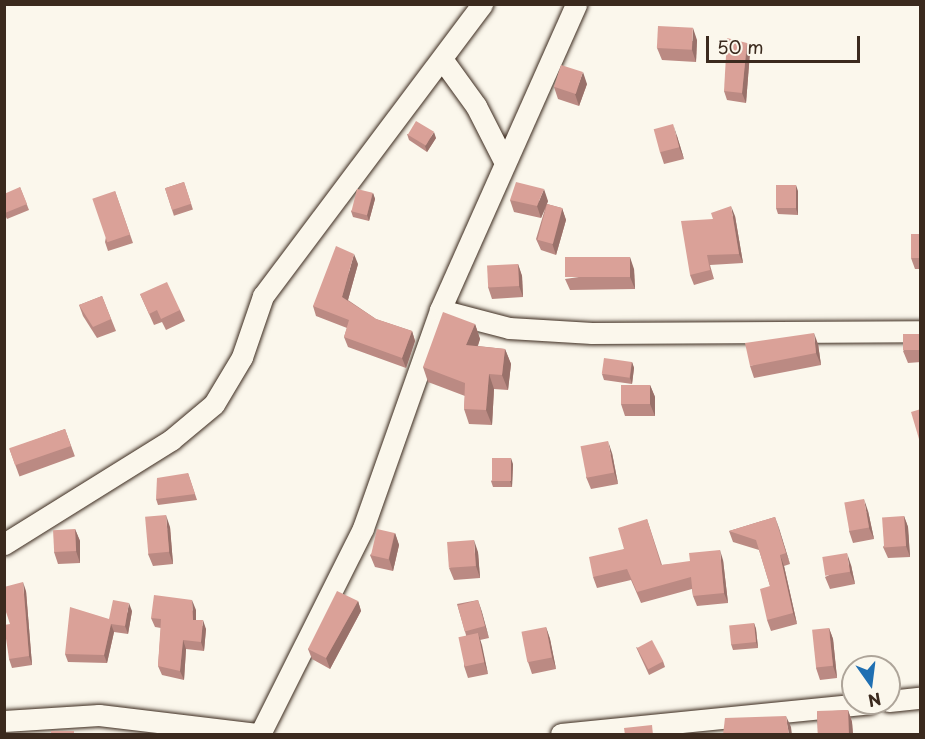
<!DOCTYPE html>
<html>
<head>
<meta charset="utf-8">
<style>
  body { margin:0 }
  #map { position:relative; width:925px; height:739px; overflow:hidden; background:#fbf7ec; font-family:"Playpen Sans",sans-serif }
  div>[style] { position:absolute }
  .roads { filter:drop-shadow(0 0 2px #3b2a1e) drop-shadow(0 0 2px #3b2a1e) }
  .minor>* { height:21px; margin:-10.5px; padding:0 10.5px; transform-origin:10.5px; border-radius:10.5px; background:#fbf7ec }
  .wall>* { inset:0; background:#bb8a83; transform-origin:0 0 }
  .shaded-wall>* { inset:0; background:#99716a }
  .building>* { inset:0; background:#daa198; transform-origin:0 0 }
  span { translate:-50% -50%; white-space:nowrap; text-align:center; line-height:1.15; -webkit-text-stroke:4.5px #fbf7ec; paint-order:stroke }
  .frame { position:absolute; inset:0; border:6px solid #3b2a1e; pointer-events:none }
  .north { position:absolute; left:841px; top:655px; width:60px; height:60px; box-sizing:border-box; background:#fbf7ec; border:2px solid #aea59a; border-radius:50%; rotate:166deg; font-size:16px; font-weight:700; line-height:24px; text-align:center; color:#3b2a1e }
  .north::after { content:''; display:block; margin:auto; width:21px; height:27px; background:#1f6fb2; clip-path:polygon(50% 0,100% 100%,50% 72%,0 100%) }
  .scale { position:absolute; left:706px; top:36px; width:154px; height:27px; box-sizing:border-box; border:3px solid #3b2a1e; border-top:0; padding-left:8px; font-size:18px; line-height:21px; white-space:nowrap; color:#3b2a1e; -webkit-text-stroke:4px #fbf7ec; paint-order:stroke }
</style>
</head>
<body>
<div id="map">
  <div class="roads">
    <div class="minor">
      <i style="left:442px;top:59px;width:58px;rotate:54.1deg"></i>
      <i style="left:476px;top:106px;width:62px;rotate:63deg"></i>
      <i style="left:440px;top:310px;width:71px;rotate:14.6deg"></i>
      <i style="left:509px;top:328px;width:83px;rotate:3.4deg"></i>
      <i style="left:592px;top:333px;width:328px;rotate:-0.3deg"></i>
      <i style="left:4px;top:544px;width:197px;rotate:-31.9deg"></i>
      <i style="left:171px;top:440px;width:56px;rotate:-39.9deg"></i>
      <i style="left:214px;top:404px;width:55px;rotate:-59.2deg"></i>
      <i style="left:242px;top:357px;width:65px;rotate:-71deg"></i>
      <i style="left:263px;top:296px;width:365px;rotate:-53.1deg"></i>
      <i style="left:889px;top:701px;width:31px;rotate:-6deg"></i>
      <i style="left:4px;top:721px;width:95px;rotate:-3.6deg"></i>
      <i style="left:99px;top:715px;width:161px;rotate:6.8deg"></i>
      <i style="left:260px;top:734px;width:230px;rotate:-63.4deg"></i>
      <i style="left:363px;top:528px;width:231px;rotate:-70.5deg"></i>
      <i style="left:440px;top:310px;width:335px;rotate:-66deg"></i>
      <i style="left:561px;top:734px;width:310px;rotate:-5.7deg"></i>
    </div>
  </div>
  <div class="wall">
    <i style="clip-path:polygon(697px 40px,696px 62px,662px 60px,657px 48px)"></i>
    <i style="clip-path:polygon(747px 43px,750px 52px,746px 103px,727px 100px,724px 91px)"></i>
    <i style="clip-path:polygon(587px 84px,579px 106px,558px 99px,554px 87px)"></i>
    <i style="clip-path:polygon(407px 134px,436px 138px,427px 152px,409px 140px)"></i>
    <i style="clip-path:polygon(677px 136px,684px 159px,664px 164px,660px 152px)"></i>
    <i style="left:184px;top:182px;width:29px;height:20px;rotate:72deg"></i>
    <i style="clip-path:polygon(20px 187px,29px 210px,7px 219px,4px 213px)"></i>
    <i style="clip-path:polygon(115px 191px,133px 243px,108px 251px,105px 242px)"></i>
    <i style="clip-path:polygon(798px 191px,798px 215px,778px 214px,776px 208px)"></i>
    <i style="clip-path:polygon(373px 193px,375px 199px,369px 221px,353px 217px,351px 211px)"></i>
    <i style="clip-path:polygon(510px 200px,548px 201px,547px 204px,562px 208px,566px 220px,556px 255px,541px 250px,536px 239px,545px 209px,541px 218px,514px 212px)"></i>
    <i style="clip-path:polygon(735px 216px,743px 263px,710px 265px,714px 279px,694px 285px,690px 275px,713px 219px)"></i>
    <i style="clip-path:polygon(921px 234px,921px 269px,915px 269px,911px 258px)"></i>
    <i style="clip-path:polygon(358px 264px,348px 300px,376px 319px,412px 331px,415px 341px,406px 368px,348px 347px,344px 337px,347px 328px,316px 316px,313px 306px)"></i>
    <i style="clip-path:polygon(518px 264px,522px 276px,523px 297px,492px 299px,488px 287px)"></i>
    <i style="clip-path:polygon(634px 269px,635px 289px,570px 290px,565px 279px)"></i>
    <i style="clip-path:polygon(140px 294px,180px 310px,185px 321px,166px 330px,162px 322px,154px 325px)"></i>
    <i style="clip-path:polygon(102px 296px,116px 331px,97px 338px,83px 316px,79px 305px)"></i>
    <i style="clip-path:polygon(475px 324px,480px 339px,478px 346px,505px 349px,511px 364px,508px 390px,494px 389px,492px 425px,469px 424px,464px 409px,465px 396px,428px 382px,423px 367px)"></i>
    <i style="clip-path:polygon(921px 334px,921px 362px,908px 363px,903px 351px)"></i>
    <i style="clip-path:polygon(818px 344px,821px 365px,754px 378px,750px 366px)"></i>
    <i style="clip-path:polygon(632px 362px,634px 368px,632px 384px,604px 380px,602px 374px)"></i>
    <i style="clip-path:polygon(650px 385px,655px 397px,655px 416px,625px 416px,621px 404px)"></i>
    <i style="left:65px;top:429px;width:29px;height:59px;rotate:70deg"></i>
    <i style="clip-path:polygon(612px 453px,618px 484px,591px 489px,586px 477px)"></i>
    <i style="clip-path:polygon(513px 464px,512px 487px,493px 487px,491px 481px)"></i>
    <i style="clip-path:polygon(188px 473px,197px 500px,158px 505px,156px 499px)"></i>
    <i style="clip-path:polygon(868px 511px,874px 539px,853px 543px,849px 531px)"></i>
    <i style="clip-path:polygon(904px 516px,908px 527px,910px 557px,888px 558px,883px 547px)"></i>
    <i style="clip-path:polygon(775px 517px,790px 564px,784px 566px,797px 624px,771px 631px,767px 620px,770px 586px,759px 550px,733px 542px,729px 531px)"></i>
    <i style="clip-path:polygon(647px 519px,662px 565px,723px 560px,728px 603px,697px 606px,693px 596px,692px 589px,641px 603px,631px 580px,597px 588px,593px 577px,624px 549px)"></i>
    <i style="clip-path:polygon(170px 527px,173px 564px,153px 566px,148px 554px)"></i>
    <i style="clip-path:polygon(75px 529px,80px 541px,80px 563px,58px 564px,54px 552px)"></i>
    <i style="clip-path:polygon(395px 533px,399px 545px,393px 571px,375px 567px,370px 555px)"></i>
    <i style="clip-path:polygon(478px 552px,480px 578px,454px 580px,449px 568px)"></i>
    <i style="clip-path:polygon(851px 565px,855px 584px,830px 589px,825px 577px)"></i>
    <i style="clip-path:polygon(26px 591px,32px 665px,12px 668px,9px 659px,10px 624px)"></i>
    <i style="clip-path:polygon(478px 600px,489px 638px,480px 640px,488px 674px,468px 678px,464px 666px,466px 635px,457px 604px)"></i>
    <i style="clip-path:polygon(358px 601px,361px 611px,330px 669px,312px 659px,308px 649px)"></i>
    <i style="clip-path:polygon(196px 610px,196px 620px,206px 629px,204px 651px,186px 649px,184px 680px,162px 675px,158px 666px,161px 628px,155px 627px,151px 618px)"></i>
    <i style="clip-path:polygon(132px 611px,128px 634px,114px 632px,107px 663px,68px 662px,65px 654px,109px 619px)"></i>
    <i style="clip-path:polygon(754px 623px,756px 629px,758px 648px,733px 650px,731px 644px)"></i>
    <i style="clip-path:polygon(546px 627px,550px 639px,556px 669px,532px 674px,528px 662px)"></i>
    <i style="clip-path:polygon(829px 628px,833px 639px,837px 678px,820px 680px,816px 668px)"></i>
    <i style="clip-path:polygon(636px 647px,663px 661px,665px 667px,649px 675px)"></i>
    <i style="clip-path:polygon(848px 710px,852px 722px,853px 735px,818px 735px,817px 712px)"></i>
  </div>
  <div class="shaded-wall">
    <i style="clip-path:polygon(693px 28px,697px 40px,696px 62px,692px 50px)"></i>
    <i style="clip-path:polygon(747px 43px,750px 52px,746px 103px,742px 93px)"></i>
    <i style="clip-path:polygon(583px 72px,587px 84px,579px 106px,575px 94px)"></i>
    <i style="clip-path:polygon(673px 124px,677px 136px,684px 159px,679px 147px)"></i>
    <i style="clip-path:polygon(434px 132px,436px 138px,427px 152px,425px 146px)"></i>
    <i style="clip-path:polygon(796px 185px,798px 191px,798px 215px,796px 209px)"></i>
    <i style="clip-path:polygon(544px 189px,548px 201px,541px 218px,537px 206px)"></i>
    <i style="clip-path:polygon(373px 193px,375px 199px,369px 221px,367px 215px)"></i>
    <i style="clip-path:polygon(731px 206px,735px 216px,743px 263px,739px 254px)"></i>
    <i style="clip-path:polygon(562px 208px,566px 220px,556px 255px,552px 243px)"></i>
    <i style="clip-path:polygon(354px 254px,358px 264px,346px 307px,342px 297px)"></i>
    <i style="clip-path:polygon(630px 257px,634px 269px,635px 289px,630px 277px)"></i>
    <i style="clip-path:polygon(518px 264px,522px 276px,523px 297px,519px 286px)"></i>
    <i style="clip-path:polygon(475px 324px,480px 339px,472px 361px,466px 345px)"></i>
    <i style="clip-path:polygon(412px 331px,415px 341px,406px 368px,402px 358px)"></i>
    <i style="clip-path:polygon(814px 333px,818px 344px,821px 365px,816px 353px)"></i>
    <i style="clip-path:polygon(505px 349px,511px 364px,508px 390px,502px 375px)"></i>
    <i style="clip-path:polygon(632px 362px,634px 368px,632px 384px,630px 378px)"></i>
    <i style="clip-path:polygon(489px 374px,494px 389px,492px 425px,486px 410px)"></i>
    <i style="clip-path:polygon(650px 385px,655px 397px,655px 416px,650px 404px)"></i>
    <i style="clip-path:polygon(608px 441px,612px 453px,618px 484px,614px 472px)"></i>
    <i style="clip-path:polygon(511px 458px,513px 464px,512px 487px,510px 481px)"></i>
    <i style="clip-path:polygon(864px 499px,868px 511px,874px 539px,869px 528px)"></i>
    <i style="clip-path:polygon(166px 515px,170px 527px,173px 564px,169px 552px)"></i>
    <i style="clip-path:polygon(904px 516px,908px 527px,910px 557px,906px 546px)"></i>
    <i style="clip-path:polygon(775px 517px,779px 528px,790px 564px,786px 553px)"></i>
    <i style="clip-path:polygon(75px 529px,80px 541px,80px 563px,76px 551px)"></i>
    <i style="clip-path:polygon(395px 533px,399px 545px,393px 571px,389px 559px)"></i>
    <i style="clip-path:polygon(474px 540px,478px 552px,480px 578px,476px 566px)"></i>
    <i style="clip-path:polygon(720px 550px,723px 560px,728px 603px,724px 593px)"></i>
    <i style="clip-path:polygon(847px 553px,851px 565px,855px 584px,850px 572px)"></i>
    <i style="clip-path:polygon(780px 555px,784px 566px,797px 624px,793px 613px)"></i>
    <i style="clip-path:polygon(23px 582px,26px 591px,32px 665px,29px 656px)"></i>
    <i style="clip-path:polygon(192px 600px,196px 610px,196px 629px,193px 620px)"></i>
    <i style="clip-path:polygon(478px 600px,482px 612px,489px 638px,485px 626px)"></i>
    <i style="clip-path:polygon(358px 601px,361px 611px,330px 669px,326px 658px)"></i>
    <i style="clip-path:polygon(129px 603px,132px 611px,128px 634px,125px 626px)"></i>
    <i style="clip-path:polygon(203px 620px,206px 629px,204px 651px,201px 642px)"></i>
    <i style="clip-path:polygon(754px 623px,756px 629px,758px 648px,756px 642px)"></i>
    <i style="clip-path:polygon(111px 624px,114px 632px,107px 663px,104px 655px)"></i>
    <i style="clip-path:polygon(546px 627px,550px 639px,556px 669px,552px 657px)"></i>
    <i style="clip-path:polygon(829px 628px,833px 639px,837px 678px,833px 666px)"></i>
    <i style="clip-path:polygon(478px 633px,482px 645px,488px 674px,484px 662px)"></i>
    <i style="clip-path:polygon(183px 640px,186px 649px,184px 680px,180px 671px)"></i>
    <i style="clip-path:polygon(848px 710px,852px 722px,853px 735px,850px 735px,849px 733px)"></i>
    <i style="clip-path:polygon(786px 716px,791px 727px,792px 735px,789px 735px)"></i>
  </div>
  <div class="building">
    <i style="left:658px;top:26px;width:35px;height:22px;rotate:3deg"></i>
    <i style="clip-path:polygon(727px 38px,747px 43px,742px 93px,724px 91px)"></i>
    <i style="left:561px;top:65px;width:23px;height:23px;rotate:18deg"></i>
    <i style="left:416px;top:121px;width:21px;height:16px;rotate:31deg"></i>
    <i style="left:673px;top:124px;width:24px;height:20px;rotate:75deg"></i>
    <i style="left:184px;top:182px;width:23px;height:20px;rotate:72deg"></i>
    <i style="clip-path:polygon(516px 182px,544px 189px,537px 206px,510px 200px)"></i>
    <i style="left:776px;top:185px;width:20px;height:23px"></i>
    <i style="clip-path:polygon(20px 187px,27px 204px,5px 213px,4px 194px)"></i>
    <i style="left:357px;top:189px;width:16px;height:23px;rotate:14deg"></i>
    <i style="left:115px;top:191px;width:46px;height:24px;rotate:71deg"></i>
    <i style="left:547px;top:204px;width:16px;height:37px;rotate:15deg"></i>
    <i style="clip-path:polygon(731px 206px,739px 254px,707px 255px,710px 270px,690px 275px,681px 221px,713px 219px,711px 213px)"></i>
    <i style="left:911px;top:234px;width:10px;height:24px"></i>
    <i style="clip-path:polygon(336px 246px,354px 254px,342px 297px,376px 319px,412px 331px,402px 358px,344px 337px,349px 320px,313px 306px)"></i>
    <i style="left:630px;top:257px;width:20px;height:65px;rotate:90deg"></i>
    <i style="left:518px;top:264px;width:22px;height:31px;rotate:87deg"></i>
    <i style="clip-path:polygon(167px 282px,180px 310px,161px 319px,157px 310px,149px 314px,140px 294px)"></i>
    <i style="clip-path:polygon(102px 296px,111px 319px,93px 327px,79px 305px)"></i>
    <i style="clip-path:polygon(443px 312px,475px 324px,466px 345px,505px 349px,502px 375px,489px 374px,486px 410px,464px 409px,465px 383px,423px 367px)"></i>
    <i style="clip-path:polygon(814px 333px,816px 353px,750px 366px,745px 343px)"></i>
    <i style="left:921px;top:334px;width:16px;height:18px;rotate:90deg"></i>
    <i style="left:604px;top:358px;width:28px;height:16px;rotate:8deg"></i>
    <i style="left:621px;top:385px;width:29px;height:19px"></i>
    <i style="clip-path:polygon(921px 409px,921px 438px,919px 439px,911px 412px)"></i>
    <i style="left:65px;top:429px;width:18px;height:59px;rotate:71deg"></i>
    <i style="left:608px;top:441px;width:32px;height:28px;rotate:79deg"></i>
    <i style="left:492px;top:458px;width:19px;height:23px"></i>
    <i style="clip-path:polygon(188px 473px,195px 494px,156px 499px,157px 478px)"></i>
    <i style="left:864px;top:499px;width:29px;height:20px;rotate:80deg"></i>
    <i style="left:166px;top:515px;width:37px;height:21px;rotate:85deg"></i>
    <i style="left:904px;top:516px;width:30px;height:22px;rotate:86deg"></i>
    <i style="clip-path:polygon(775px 517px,786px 553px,780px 555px,793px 613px,767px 620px,760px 589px,770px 586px,756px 540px,729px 531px)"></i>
    <i style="clip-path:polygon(647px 519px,661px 565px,690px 561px,689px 553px,720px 550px,724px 593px,693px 596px,691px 577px,637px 592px,627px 569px,593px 577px,589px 557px,624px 549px,618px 528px)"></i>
    <i style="left:75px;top:529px;width:22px;height:22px;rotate:87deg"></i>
    <i style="left:377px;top:529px;width:18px;height:27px;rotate:13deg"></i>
    <i style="left:474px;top:540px;width:26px;height:27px;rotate:86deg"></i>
    <i style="left:847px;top:553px;width:19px;height:25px;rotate:81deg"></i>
    <i style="clip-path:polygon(23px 582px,29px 656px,9px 659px,4px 625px,10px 624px,4px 606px,4px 587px)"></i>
    <i style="clip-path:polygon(337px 591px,358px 601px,326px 658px,308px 649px)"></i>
    <i style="clip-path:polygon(154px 595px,192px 600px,193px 620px,203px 620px,201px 642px,183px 640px,180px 671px,158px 666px,161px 619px,151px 618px)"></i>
    <i style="clip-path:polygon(113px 600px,129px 603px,125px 626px,111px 624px,104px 655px,65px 654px,70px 607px,109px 619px)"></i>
    <i style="left:478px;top:600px;width:27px;height:21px;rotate:75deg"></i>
    <i style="left:754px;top:623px;width:19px;height:25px;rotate:84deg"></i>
    <i style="left:546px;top:627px;width:31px;height:25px;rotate:79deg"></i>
    <i style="left:829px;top:628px;width:38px;height:17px;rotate:84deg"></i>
    <i style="left:478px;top:633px;width:30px;height:20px;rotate:78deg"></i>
    <i style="left:652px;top:640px;width:24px;height:17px;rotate:62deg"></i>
    <i style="left:848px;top:710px;width:23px;height:31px;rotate:88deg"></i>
    <i style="clip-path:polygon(786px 716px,789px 735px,723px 735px,725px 718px)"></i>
    <i style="clip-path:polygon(652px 725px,653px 735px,625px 735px,624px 728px)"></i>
    <i style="left:51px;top:731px;width:23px;height:4px"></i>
  </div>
  <div class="frame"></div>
  <div class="north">N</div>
  <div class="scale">50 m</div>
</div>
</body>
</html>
